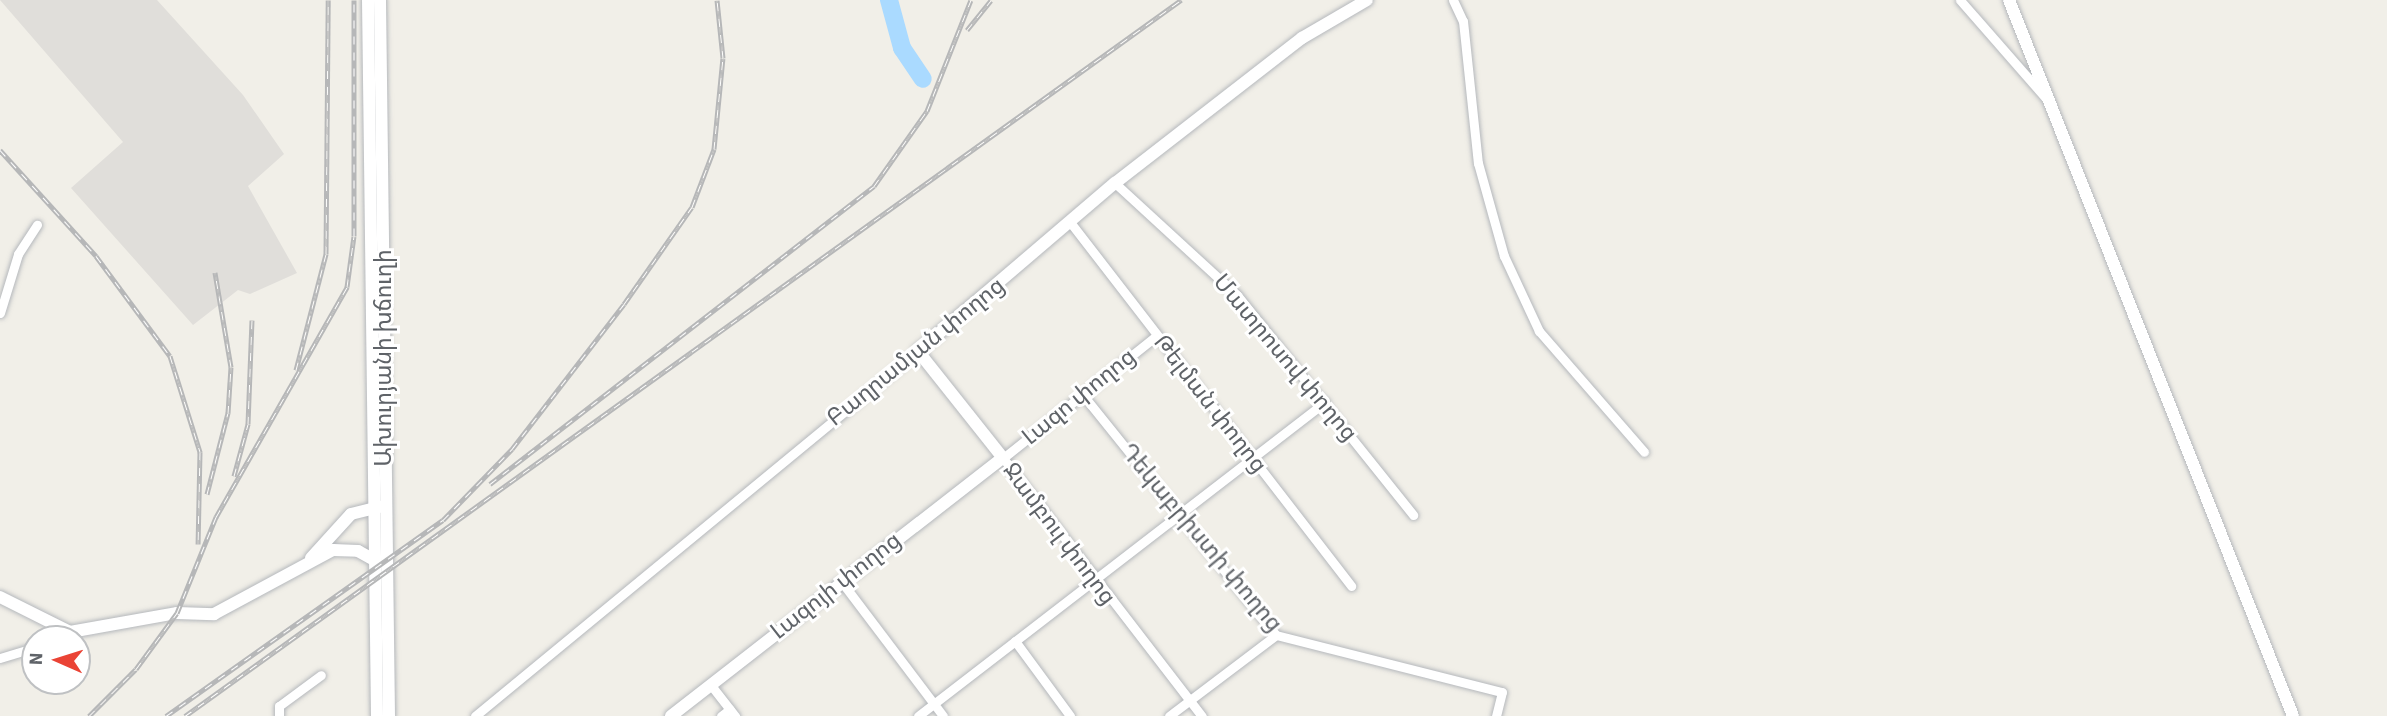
<!DOCTYPE html>
<html>
<head>
<meta charset="utf-8">
<style>
  body { margin:0 }
  #map { position:relative; width:2387px; height:716px; overflow:hidden; background:#f1efe8; font-family:"Source Sans 3","Noto Sans Armenian",sans-serif }
  div>[style] { position:absolute }
  .industrial>* { inset:0; background:#e0deda }
  .river>* { height:18px; margin:-9px; padding:0 9px; transform-origin:9px; border-radius:9px; background:#aadaff }
  .roads { filter:drop-shadow(0 0 2px #b5b8bc) drop-shadow(0 0 2px #b5b8bc) }
  .street>* { height:9px; margin:-4.5px; padding:0 4.5px; transform-origin:4.5px; border-radius:4.5px; background:#fff }
  .secondary>* { height:12px; margin:-6px; padding:0 6px; transform-origin:6px; border-radius:6px; background:#fff }
  .rail>* { height:5px; margin-top:-2.5px; transform-origin:0; background:repeating-linear-gradient(90deg,#fff 0 8px,#b6b7b8 0 16px); box-sizing:border-box; border-block:2px solid #b6b7b8 }
  span { translate:-50% -50%; white-space:nowrap; text-align:center; line-height:1.15; -webkit-text-stroke:6px #fff; paint-order:stroke }
  .street-label { font-size:23px; color:#5f6368 }
  .north { position:absolute; left:21px; top:625px; width:70px; height:70px; box-sizing:border-box; background:#fff; border:2px solid #bfc1c3; border-radius:50%; rotate:273deg; font-size:19px; font-weight:700; line-height:28px; text-align:center; color:#5f6368 }
  .north::after { content:''; display:block; margin:auto; width:24px; height:32px; background:#ea4335; clip-path:polygon(50% 0,100% 100%,50% 72%,0 100%) }
</style>
</head>
<body>
<div id="map">
  <div class="industrial">
    <i style="clip-path:polygon(0 0,157px 0,243px 95px,284px 154px,248px 186px,297px 273px,250px 294px,238px 290px,193px 325px,71px 188px,123px 142px)"></i>
  </div>
  <div class="river">
    <i style="left:889px;top:0;width:50px;rotate:74.8deg"></i>
    <i style="left:902px;top:48px;width:37px;rotate:56deg"></i>
  </div>
  <div class="roads">
    <div class="street">
      <i style="left:1453px;top:0;width:23px;rotate:65deg"></i>
      <i style="left:1463px;top:21px;width:143px;rotate:84deg"></i>
      <i style="left:1478px;top:163px;width:97px;rotate:74.4deg"></i>
      <i style="left:1504px;top:256px;width:83px;rotate:65deg"></i>
      <i style="left:1539px;top:331px;width:160px;rotate:49deg"></i>
      <i style="left:1960px;top:0;width:128px;rotate:48.8deg"></i>
      <i style="left:1115px;top:183px;width:166px;rotate:42.6deg"></i>
      <i style="left:1237px;top:295px;width:282px;rotate:51.3deg"></i>
      <i style="left:1070px;top:222px;width:460px;rotate:52.3deg"></i>
      <i style="left:0;top:313px;width:62px;rotate:-73deg"></i>
      <i style="left:18px;top:254px;width:35px;rotate:-57deg"></i>
      <i style="left:1156px;top:336px;width:196px;rotate:141.4deg"></i>
      <i style="left:1003px;top:458px;width:326px;rotate:52.4deg"></i>
      <i style="left:1083px;top:395px;width:308px;rotate:51.2deg"></i>
      <i style="left:1276px;top:635px;width:233px;rotate:14.2deg"></i>
      <i style="left:1502px;top:692px;width:25px;rotate:104deg"></i>
      <i style="left:841px;top:581px;width:169px;rotate:52.9deg"></i>
      <i style="left:53px;top:639px;width:18px;rotate:-22deg"></i>
      <i style="left:1015px;top:641px;width:93px;rotate:53.7deg"></i>
      <i style="left:0;top:658px;width:37px;rotate:-17deg"></i>
      <i style="left:710px;top:684px;width:41px;rotate:52deg"></i>
      <i style="left:279px;top:716px;width:10px;rotate:-90deg"></i>
      <i style="left:279px;top:706px;width:52px;rotate:-36.4deg"></i>
      <i style="left:475px;top:716px;width:574px;rotate:-39.49deg"></i>
      <i style="left:721px;top:716px;width:11px;rotate:-38deg"></i>
      <i style="left:918px;top:716px;width:514px;rotate:-37.65deg"></i>
      <i style="left:1169px;top:716px;width:134px;rotate:-37.1deg"></i>
    </div>
    <div class="secondary">
      <i style="left:368px;top:0;width:716px;rotate:89.28deg"></i>
      <i style="left:380px;top:0;width:716px;rotate:89.28deg"></i>
      <i style="left:2009px;top:0;width:770px;rotate:68.36deg"></i>
      <i style="left:311px;top:558px;width:59px;rotate:-47.7deg"></i>
      <i style="left:351px;top:514px;width:30px;rotate:-14deg"></i>
      <i style="left:0;top:597px;width:78px;rotate:26.6deg"></i>
      <i style="left:70px;top:632px;width:109px;rotate:-10.1deg"></i>
      <i style="left:177px;top:613px;width:37px;rotate:2deg"></i>
      <i style="left:214px;top:614px;width:135px;rotate:-28.3deg"></i>
      <i style="left:333px;top:550px;width:25px;rotate:2deg"></i>
      <i style="left:358px;top:551px;width:18px;rotate:29deg"></i>
      <i style="left:671px;top:716px;width:420px;rotate:-37.9deg"></i>
      <i style="left:1003px;top:458px;width:137px;rotate:-128.5deg"></i>
      <i style="left:918px;top:351px;width:259px;rotate:-40.5deg"></i>
      <i style="left:1115px;top:183px;width:237px;rotate:-37.8deg"></i>
      <i style="left:1302px;top:38px;width:75px;rotate:-30.3deg"></i>
    </div>
  </div>
  <div class="rail">
    <i style="left:967px;top:30px;width:38px;rotate:-51deg"></i>
    <i style="left:0;top:150px;width:143px;rotate:47.8deg"></i>
    <i style="left:96px;top:256px;width:124px;rotate:53.5deg"></i>
    <i style="left:170px;top:356px;width:101px;rotate:72.6deg"></i>
    <i style="left:200px;top:452px;width:92px;rotate:91.2deg"></i>
    <i style="left:296px;top:370px;width:120px;rotate:-75.5deg"></i>
    <i style="left:326px;top:254px;width:254px;rotate:-89.5deg"></i>
    <i style="left:234px;top:476px;width:54px;rotate:-74.9deg"></i>
    <i style="left:248px;top:424px;width:104px;rotate:-87.8deg"></i>
    <i style="left:490px;top:484px;width:486px;rotate:-37.8deg"></i>
    <i style="left:874px;top:186px;width:92px;rotate:-54.8deg"></i>
    <i style="left:927px;top:111px;width:119px;rotate:-68.4deg"></i>
    <i style="left:207px;top:494px;width:84px;rotate:-75.5deg"></i>
    <i style="left:228px;top:413px;width:46px;rotate:-86.3deg"></i>
    <i style="left:231px;top:367px;width:96px;rotate:-99.6deg"></i>
    <i style="left:89px;top:716px;width:66px;rotate:-45deg"></i>
    <i style="left:136px;top:669px;width:69px;rotate:-53.8deg"></i>
    <i style="left:177px;top:613px;width:104px;rotate:-67.9deg"></i>
    <i style="left:216px;top:517px;width:265px;rotate:-60.3deg"></i>
    <i style="left:347px;top:287px;width:51px;rotate:-82.2deg"></i>
    <i style="left:354px;top:236px;width:236px;rotate:-90deg"></i>
    <i style="left:166px;top:716px;width:339px;rotate:-35.3deg"></i>
    <i style="left:443px;top:520px;width:99px;rotate:-45.8deg"></i>
    <i style="left:512px;top:449px;width:183px;rotate:-52.3deg"></i>
    <i style="left:624px;top:304px;width:118px;rotate:-55deg"></i>
    <i style="left:692px;top:207px;width:62px;rotate:-69.2deg"></i>
    <i style="left:714px;top:149px;width:91px;rotate:-84.4deg"></i>
    <i style="left:723px;top:58px;width:58px;rotate:-95.9deg"></i>
    <i style="left:185px;top:716px;width:1227px;rotate:-35.71deg"></i>
  </div>
  <div class="street-label">
    <span style="left:916px;top:352px;rotate:-39deg">Բաղրամյան փողոց</span>
    <span style="left:384px;top:358px;rotate:-90deg">Ախուրյանի խճուղի</span>
    <span style="left:1285px;top:358px;rotate:50deg">Մատրոսով փողոց</span>
    <span style="left:1079px;top:397px;rotate:-39deg">Լազո փողոց</span>
    <span style="left:1210px;top:404px;rotate:52deg">Թելման փողոց</span>
    <span style="left:1059px;top:534px;rotate:53deg">Ջամբուլ փողոց</span>
    <span style="left:1201px;top:538px;rotate:50deg">Դեկաբրիստի փողոց</span>
    <span style="left:836px;top:586px;rotate:-38deg">Լազոյի փողոց</span>
  </div>
  <div class="north">N</div>
</div>
</body>
</html>
